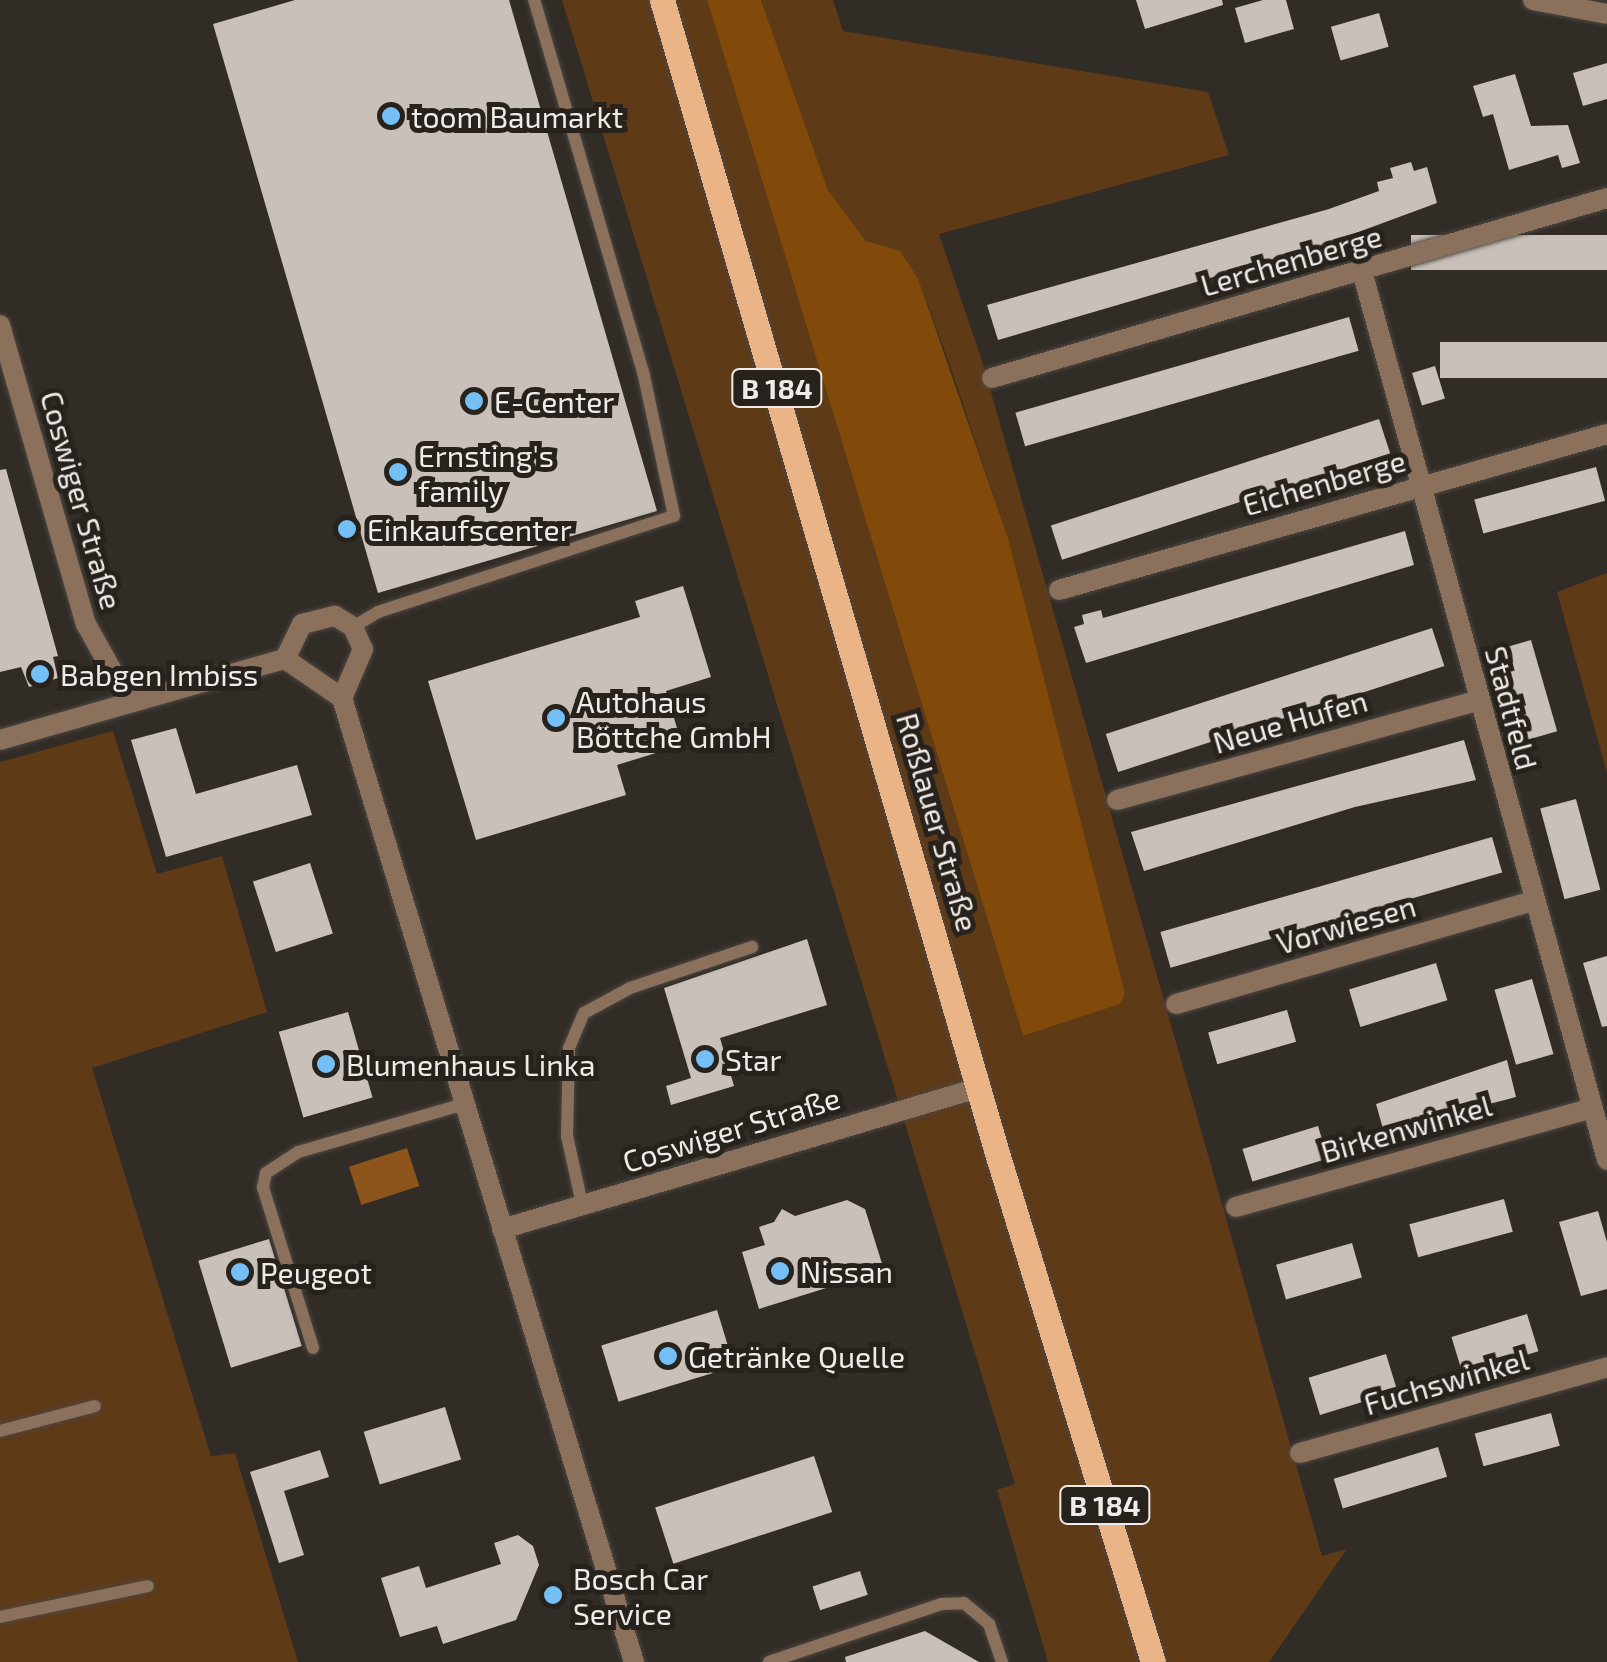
<!DOCTYPE html>
<html>
<head>
<meta charset="utf-8">
<style>
  body { margin:0 }
  #map { position:relative; width:1607px; height:1662px; overflow:hidden; background:#322c27; font-family:"Exo 2",sans-serif }
  div>[style] { position:absolute }
  .green>* { inset:0; background:#5f3a17 }
  .forest>* { inset:0; background:#81490a }
  .water>* { inset:0; background:#8d541c; transform-origin:0 0 }
  .building>* { inset:0; background:#c8c0b9; transform-origin:0 0 }
  .roads { filter:drop-shadow(0 0 2px #4d4742) drop-shadow(0 0 2px #4d4742) }
  .service>* { height:12px; margin:-6px; padding:0 6px; transform-origin:6px; border-radius:6px; background:#8b715b }
  .minor>* { height:20px; margin:-10px; padding:0 10px; transform-origin:10px; border-radius:10px; background:#8b715b }
  .tertiary>* { height:20px; margin:-10px; padding:0 10px; transform-origin:10px; border-radius:10px; background:#8b715b }
  .primary>* { height:25px; margin:-12.5px; padding:0 12.5px; transform-origin:12.5px; border-radius:12.5px; background:#eab486 }
  .dots>* { width:28px; height:28px; translate:-50% -50%; box-sizing:border-box; border:5px solid #28221d; border-radius:50% }
  span { translate:-50% -50%; white-space:nowrap; text-align:center; line-height:1.15; -webkit-text-stroke:10px #28221d; paint-order:stroke }
  .shield-label span { padding:2px 8px; background:#28221d; border:2px solid; border-radius:8px; -webkit-text-stroke-width:0 }
  .shield-label { font-size:28px; color:#f0ebe8; font-weight:700 }
  .poi-label { font-size:30px; color:#f0ebe8 }
  .left { translate:0 -50%; text-align:left }
  .street-label { font-size:30px; color:#f0ebe8 }
</style>
</head>
<body>
<div id="map">
  <div class="green">
    <i style="clip-path:polygon(562px 0,707px 0,1023px 1036px,1119px 1004px,1125px 993px,1008px 538px,949px 363px,918px 278px,900px 251px,867px 242px,828px 190px,761px 0,833px 0,843px 31px,1208px 92px,1229px 155px,939px 234px,983px 364px,1322px 1556px,1347px 1549px,1269px 1662px,1048px 1662px,997px 1490px,1015px 1484px)"></i>
    <i style="clip-path:polygon(1607px 573px,1607px 773px,1557px 592px)"></i>
    <i style="clip-path:polygon(113px 731px,157px 874px,222px 856px,267px 1012px,92px 1068px,211px 1456px,235px 1453px,298px 1662px,0 1662px,0 762px)"></i>
  </div>
  <div class="forest">
    <i style="clip-path:polygon(707px 0,761px 0,828px 190px,866px 241px,900px 251px,918px 278px,1008px 538px,1125px 993px,1120px 1004px,1023px 1036px)"></i>
  </div>
  <div class="water">
    <i style="left:407px;top:1148px;width:40px;height:61px;rotate:72deg"></i>
  </div>
  <div class="building">
    <i style="clip-path:polygon(295px 0,509px 0,657px 511px,378px 593px,213px 24px)"></i>
    <i style="clip-path:polygon(1136px 0,1222px 0,1223px 5px,1145px 29px)"></i>
    <i style="clip-path:polygon(1263px 0,1286px 0,1294px 29px,1245px 43px,1235px 8px)"></i>
    <i style="left:1379px;top:13px;width:35px;height:50px;rotate:74deg"></i>
    <i style="clip-path:polygon(1607px 63px,1607px 99px,1583px 106px,1573px 73px)"></i>
    <i style="clip-path:polygon(1515px 74px,1531px 126px,1568px 125px,1580px 163px,1562px 168px,1558px 155px,1509px 170px,1493px 114px,1483px 117px,1473px 86px)"></i>
    <i style="clip-path:polygon(1411px 162px,1414px 171px,1427px 167px,1437px 203px,1326px 244px,998px 340px,987px 305px,1329px 209px,1379px 191px,1377px 182px,1393px 178px,1390px 168px)"></i>
    <i style="left:1607px;top:235px;width:35px;height:196px;rotate:90deg"></i>
    <i style="left:1349px;top:317px;width:35px;height:347px;rotate:74deg"></i>
    <i style="left:1607px;top:342px;width:36px;height:167px;rotate:90deg"></i>
    <i style="left:1435px;top:366px;width:34px;height:24px;rotate:73deg"></i>
    <i style="left:1379px;top:419px;width:36px;height:345px;rotate:72deg"></i>
    <i style="left:1596px;top:467px;width:35px;height:126px;rotate:75deg"></i>
    <i style="clip-path:polygon(6px 469px,58px 656px,53px 657px,58px 678px,29px 687px,21px 667px,0 672px,0 470px)"></i>
    <i style="clip-path:polygon(1405px 531px,1414px 565px,1086px 663px,1074px 627px,1084px 624px,1082px 615px,1101px 610px,1103px 618px)"></i>
    <i style="clip-path:polygon(683px 586px,711px 677px,666px 691px,682px 745px,617px 765px,626px 795px,476px 840px,428px 681px,640px 617px,635px 601px)"></i>
    <i style="left:1432px;top:628px;width:40px;height:343px;rotate:72deg"></i>
    <i style="left:1531px;top:640px;width:95px;height:40px;rotate:74deg"></i>
    <i style="clip-path:polygon(176px 728px,196px 794px,297px 765px,312px 815px,166px 857px,131px 740px)"></i>
    <i style="clip-path:polygon(1464px 740px,1476px 780px,1355px 807px,1144px 871px,1131px 832px)"></i>
    <i style="left:1576px;top:799px;width:94px;height:37px;rotate:75deg"></i>
    <i style="left:1492px;top:837px;width:37px;height:345px;rotate:74deg"></i>
    <i style="left:310px;top:863px;width:74px;height:60px;rotate:72deg"></i>
    <i style="clip-path:polygon(807px 939px,827px 1005px,720px 1038px,734px 1086px,671px 1105px,666px 1086px,691px 1078px,664px 988px)"></i>
    <i style="clip-path:polygon(1607px 956px,1607px 1026px,1602px 1027px,1583px 963px)"></i>
    <i style="left:1436px;top:963px;width:39px;height:91px;rotate:73deg"></i>
    <i style="left:1532px;top:979px;width:78px;height:39px;rotate:74deg"></i>
    <i style="left:1287px;top:1010px;width:33px;height:82px;rotate:74deg"></i>
    <i style="left:348px;top:1012px;width:89px;height:72px;rotate:74deg"></i>
    <i style="clip-path:polygon(1507px 1060px,1516px 1097px,1470px 1109px,1472px 1119px,1387px 1143px,1376px 1104px)"></i>
    <i style="left:1318px;top:1126px;width:34px;height:79px;rotate:73deg"></i>
    <i style="left:1504px;top:1199px;width:34px;height:98px;rotate:75deg"></i>
    <i style="clip-path:polygon(847px 1200px,865px 1209px,884px 1270px,759px 1309px,742px 1252px,765px 1245px,759px 1227px,774px 1222px,782px 1209px,795px 1216px)"></i>
    <i style="clip-path:polygon(1598px 1211px,1607px 1242px,1607px 1289px,1581px 1296px,1559px 1222px)"></i>
    <i style="left:269px;top:1239px;width:112px;height:74px;rotate:73deg"></i>
    <i style="left:1352px;top:1243px;width:36px;height:79px;rotate:74deg"></i>
    <i style="left:717px;top:1310px;width:59px;height:121px;rotate:73deg"></i>
    <i style="left:1527px;top:1314px;width:39px;height:79px;rotate:73deg"></i>
    <i style="left:1386px;top:1354px;width:39px;height:81px;rotate:73deg"></i>
    <i style="left:445px;top:1407px;width:55px;height:85px;rotate:73deg"></i>
    <i style="left:1551px;top:1413px;width:34px;height:79px;rotate:75deg"></i>
    <i style="left:1438px;top:1447px;width:31px;height:109px;rotate:73deg"></i>
    <i style="clip-path:polygon(320px 1450px,329px 1477px,284px 1491px,304px 1555px,279px 1563px,250px 1472px)"></i>
    <i style="left:814px;top:1456px;width:59px;height:167px;rotate:72deg"></i>
    <i style="clip-path:polygon(518px 1535px,533px 1546px,539px 1565px,516px 1620px,443px 1644px,437px 1626px,400px 1637px,381px 1578px,419px 1566px,426px 1588px,501px 1564px,494px 1543px)"></i>
    <i style="left:860px;top:1571px;width:25px;height:50px;rotate:72deg"></i>
    <i style="clip-path:polygon(925px 1631px,979px 1662px,846px 1662px,845px 1657px)"></i>
  </div>
  <div class="roads">
    <div class="service">
      <i style="left:353px;top:627px;width:29px;rotate:-31deg"></i>
      <i style="left:378px;top:612px;width:311px;rotate:-18deg"></i>
      <i style="left:674px;top:516px;width:147px;rotate:-102.1deg"></i>
      <i style="left:643px;top:372px;width:388px;rotate:-106.3deg"></i>
      <i style="left:582px;top:1204px;width:70px;rotate:-102.4deg"></i>
      <i style="left:567px;top:1136px;width:88px;rotate:-88.7deg"></i>
      <i style="left:569px;top:1048px;width:38px;rotate:-67deg"></i>
      <i style="left:584px;top:1013px;width:52px;rotate:-28.5deg"></i>
      <i style="left:630px;top:988px;width:129px;rotate:-18.6deg"></i>
      <i style="left:313px;top:1348px;width:169px;rotate:-107.3deg"></i>
      <i style="left:263px;top:1187px;width:14px;rotate:-78deg"></i>
      <i style="left:266px;top:1173px;width:38px;rotate:-33deg"></i>
      <i style="left:298px;top:1152px;width:173px;rotate:-16.1deg"></i>
      <i style="left:0;top:1431px;width:98px;rotate:-14.7deg"></i>
      <i style="left:0;top:1617px;width:151px;rotate:-11.8deg"></i>
      <i style="left:769px;top:1662px;width:182px;rotate:-18.6deg"></i>
      <i style="left:941px;top:1604px;width:23px;rotate:-2deg"></i>
      <i style="left:964px;top:1603px;width:33px;rotate:40deg"></i>
      <i style="left:989px;top:1624px;width:40px;rotate:71.1deg"></i>
    </div>
    <div class="minor">
      <i style="left:1362px;top:271px;width:922px;rotate:74.59deg"></i>
      <i style="left:0;top:325px;width:311px;rotate:74deg"></i>
      <i style="left:86px;top:624px;width:90px;rotate:60.9deg"></i>
      <i style="left:992px;top:378px;width:641px;rotate:-16.31deg"></i>
      <i style="left:1059px;top:590px;width:570px;rotate:-15.89deg"></i>
      <i style="left:335px;top:616px;width:21px;rotate:31deg"></i>
      <i style="left:353px;top:627px;width:24px;rotate:66deg"></i>
      <i style="left:363px;top:649px;width:53px;rotate:113.2deg"></i>
      <i style="left:342px;top:698px;width:69px;rotate:-145.6deg"></i>
      <i style="left:285px;top:659px;width:39px;rotate:-64deg"></i>
      <i style="left:302px;top:624px;width:34px;rotate:-14deg"></i>
      <i style="left:342px;top:698px;width:1007px;rotate:73.15deg"></i>
      <i style="left:0;top:740px;width:296px;rotate:-15.9deg"></i>
      <i style="left:1117px;top:800px;width:376px;rotate:-15.4deg"></i>
      <i style="left:1176px;top:1004px;width:372px;rotate:-16.1deg"></i>
      <i style="left:1236px;top:1207px;width:370px;rotate:-15.5deg"></i>
      <i style="left:502px;top:1229px;width:496px;rotate:-16.5deg"></i>
      <i style="left:1300px;top:1453px;width:319px;rotate:-15.6deg"></i>
    </div>
    <div class="tertiary">
      <i style="left:1533px;top:0;width:75px;rotate:10.7deg"></i>
    </div>
    <div class="primary">
      <i style="left:662px;top:0;width:1201px;rotate:73.8deg"></i>
      <i style="left:997px;top:1153px;width:532px;rotate:72.96deg"></i>
    </div>
  </div>
  <div class="dots">
    <i style="left:391px;top:116px;background:#74c0f6"></i>
    <i style="left:474px;top:401px;background:#74c0f6"></i>
    <i style="left:398px;top:472px;background:#74c0f6"></i>
    <i style="left:347px;top:529px;background:#74c0f6"></i>
    <i style="left:40px;top:674px;background:#74c0f6"></i>
    <i style="left:556px;top:718px;background:#74c0f6"></i>
    <i style="left:705px;top:1059px;background:#74c0f6"></i>
    <i style="left:326px;top:1064px;background:#74c0f6"></i>
    <i style="left:780px;top:1271px;background:#74c0f6"></i>
    <i style="left:240px;top:1272px;background:#74c0f6"></i>
    <i style="left:668px;top:1356px;background:#74c0f6"></i>
    <i style="left:553px;top:1595px;background:#74c0f6"></i>
  </div>
  <div class="shield-label">
    <span style="left:777px;top:388px">B 184</span>
    <span style="left:1105px;top:1505px">B 184</span>
  </div>
  <div class="poi-label">
    <span class="left" style="left:411px;top:116px">toom Baumarkt</span>
    <span class="left" style="left:494px;top:401px">E-Center</span>
    <span class="left" style="left:418px;top:472px">Ernsting's<br>family</span>
    <span class="left" style="left:367px;top:529px">Einkaufscenter</span>
    <span class="left" style="left:60px;top:674px">Babgen Imbiss</span>
    <span class="left" style="left:576px;top:718px">Autohaus<br>Böttche GmbH</span>
    <span class="left" style="left:725px;top:1059px">Star</span>
    <span class="left" style="left:346px;top:1064px">Blumenhaus Linka</span>
    <span class="left" style="left:800px;top:1271px">Nissan</span>
    <span class="left" style="left:260px;top:1272px">Peugeot</span>
    <span class="left" style="left:688px;top:1356px">Getränke Quelle</span>
    <span class="left" style="left:573px;top:1595px">Bosch Car<br>Service</span>
  </div>
  <div class="street-label">
    <span style="left:1291px;top:260px;rotate:-16deg">Lerchenberge</span>
    <span style="left:1324px;top:482px;rotate:-16deg">Eichenberge</span>
    <span style="left:82px;top:500px;rotate:74deg">Coswiger Straße</span>
    <span style="left:1512px;top:708px;rotate:75deg">Stadtfeld</span>
    <span style="left:1290px;top:721px;rotate:-16deg">Neue Hufen</span>
    <span style="left:938px;top:822px;rotate:74deg">Roßlauer Straße</span>
    <span style="left:1346px;top:924px;rotate:-16deg">Vorwiesen</span>
    <span style="left:1406px;top:1128px;rotate:-16deg">Birkenwinkel</span>
    <span style="left:731px;top:1129px;rotate:-17deg">Coswiger Straße</span>
    <span style="left:1446px;top:1381px;rotate:-16deg">Fuchswinkel</span>
  </div>
</div>
</body>
</html>
